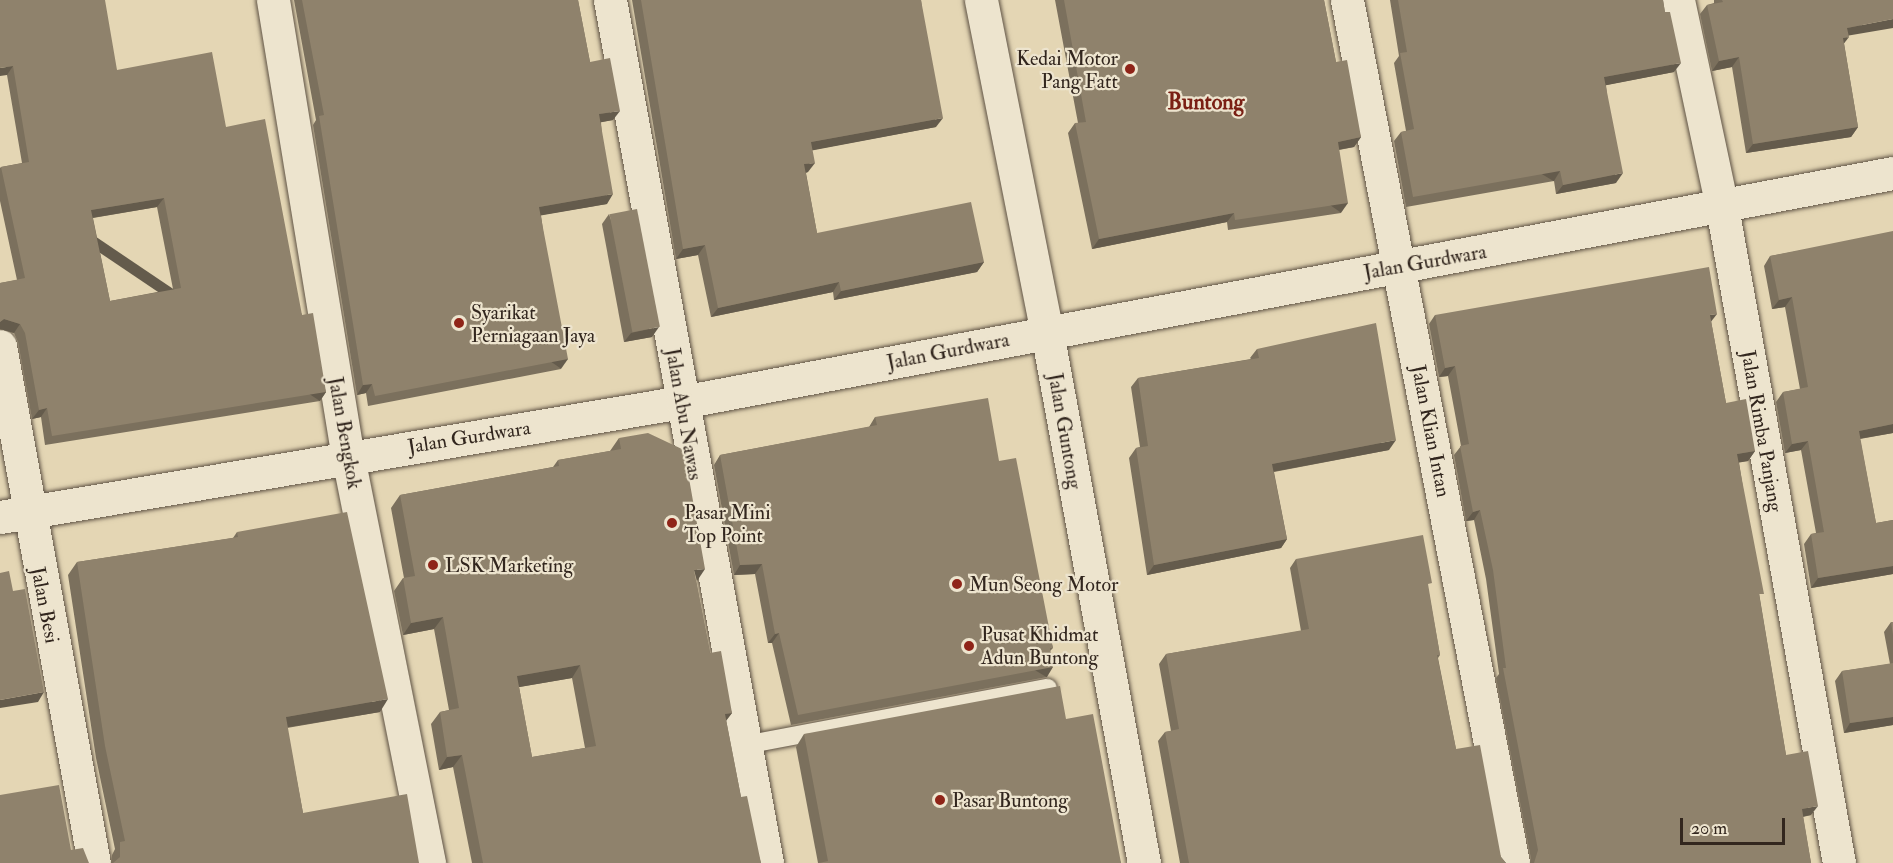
<!DOCTYPE html>
<html>
<head>
<meta charset="utf-8">
<style>
  body { margin:0 }
  #map { position:relative; width:1893px; height:863px; overflow:hidden; background:#e4d6b4; font-family:"IM FELL Double Pica",serif }
  div>[style] { position:absolute }
  .roads { filter:drop-shadow(0 0 2px #5e5244) drop-shadow(0 0 2px #5e5244) }
  .service>* { height:18px; margin:-9px; padding:0 9px; transform-origin:9px; border-radius:9px; background:#ede4ce }
  .minor>* { height:33px; margin:-16.5px; padding:0 16.5px; transform-origin:16.5px; border-radius:16.5px; background:#ede4ce }
  .tertiary>* { height:33px; margin:-16.5px; padding:0 16.5px; transform-origin:16.5px; border-radius:16.5px; background:#ede4ce }
  .wall>* { inset:0; background:#7b705d }
  .shaded-wall>* { inset:0; background:#645b4c; transform-origin:0 0 }
  .building>* { inset:0; background:#8f826c; transform-origin:0 0 }
  .dots>* { width:16px; height:16px; translate:-50% -50%; box-sizing:border-box; border:3px solid #ede4ce; border-radius:50% }
  span { translate:-50% -50%; white-space:nowrap; text-align:center; line-height:1.15; -webkit-text-stroke:4.5px #ede4ce; paint-order:stroke }
  .poi-label { font-size:20px; color:#32261e }
  .right { translate:-100% -50%; text-align:right }
  .left { translate:0 -50%; text-align:left }
  .street-label { font-size:20px; color:#32261e }
  .quarter-label { font-size:22px; color:#7a1f14; font-weight:700 }
  .scale { position:absolute; left:1680px; top:818px; width:105px; height:27px; box-sizing:border-box; border:3px solid #32261e; border-top:0; padding-left:8px; font-size:18px; line-height:21px; white-space:nowrap; color:#32261e; -webkit-text-stroke:4px #ede4ce; paint-order:stroke }
</style>
</head>
<body>
<div id="map">
  <div class="roads">
    <div class="service">
      <i style="left:745px;top:745px;width:308px;rotate:-10.7deg"></i>
    </div>
    <div class="minor">
      <i style="left:273px;top:0;width:463px;rotate:80.7deg"></i>
      <i style="left:348px;top:457px;width:414px;rotate:78.7deg"></i>
      <i style="left:610px;top:0;width:877px;rotate:79.69deg"></i>
      <i style="left:1347px;top:0;width:879px;rotate:79.11deg"></i>
      <i style="left:1678px;top:0;width:212px;rotate:78deg"></i>
      <i style="left:1722px;top:207px;width:666px;rotate:79.89deg"></i>
      <i style="left:0;top:346px;width:525px;rotate:79.7deg"></i>
    </div>
    <div class="tertiary">
      <i style="left:981px;top:0;width:338px;rotate:78.8deg"></i>
      <i style="left:1047px;top:332px;width:540px;rotate:79.65deg"></i>
      <i style="left:0;top:517px;width:692px;rotate:-9.57deg"></i>
      <i style="left:682px;top:402px;width:1232px;rotate:-10.71deg"></i>
    </div>
  </div>
  <div class="wall">
    <i style="clip-path:polygon(evenodd,0 0,117px 70px,226px 127px,302px 315px,326px 392px,320px 401px,45px 445px,41px 417px,32px 419px,18px 342px,14px 333px,0 329px,0 283px,17px 280px,0 201px,0 168px,1px 167px,22px 163px,7px 75px,0 0,157px 207px,173px 289px,110px 301px,93px 218px,157px 207px)"></i>
    <i style="clip-path:polygon(294px 0,578px 0,590px 62px,613px 120px,601px 122px,607px 204px,541px 215px,561px 369px,368px 406px,366px 393px,357px 395px,313px 125px,316px 120px)"></i>
    <i style="clip-path:polygon(632px 0,921px 0,936px 127px,812px 150px,808px 172px,806px 173px,817px 233px,984px 262px,977px 272px,834px 300px,833px 292px,711px 317px,698px 255px,676px 259px)"></i>
    <i style="clip-path:polygon(1055px 0,1324px 0,1336px 62px,1361px 137px,1354px 147px,1339px 150px,1341px 213px,1228px 230px,1227px 222px,1092px 249px,1068px 133px,1075px 123px,1078px 123px)"></i>
    <i style="clip-path:polygon(1390px 0,1663px 0,1674px 72px,1606px 85px,1616px 183px,1556px 194px,1554px 181px,1406px 207px,1394px 141px,1401px 132px,1406px 131px,1394px 63px,1399px 56px)"></i>
    <i style="clip-path:polygon(1714px 0,1893px 0,1848px 36px,1844px 43px,1858px 127px,1851px 137px,1746px 153px,1732px 67px,1712px 71px,1700px 14px,1707px 5px,1714px 3px)"></i>
    <i style="clip-path:polygon(609px 214px,652px 337px,624px 342px,602px 224px)"></i>
    <i style="clip-path:polygon(1893px 234px,1893px 433px,1860px 439px,1876px 523px,1893px 520px,1893px 574px,1811px 588px,1804px 544px,1811px 534px,1816px 533px,1801px 450px,1785px 453px,1776px 402px,1783px 392px,1800px 389px,1785px 307px,1772px 309px,1764px 266px,1770px 256px)"></i>
    <i style="clip-path:polygon(1435px 315px,1711px 321px,1726px 403px,1755px 451px,1748px 461px,1739px 462px,1760px 599px,1786px 755px,1811px 815px,1803px 817px,1811px 863px,1530px 863px,1531px 859px,1496px 678px,1499px 674px,1486px 579px,1474px 520px,1466px 521px,1454px 455px,1461px 446px,1448px 376px,1439px 377px,1429px 324px)"></i>
    <i style="clip-path:polygon(1257px 349px,1389px 450px,1274px 472px,1287px 539px,1281px 548px,1147px 575px,1129px 458px,1136px 448px,1140px 447px,1131px 387px,1138px 378px,1251px 359px,1250px 358px)"></i>
    <i style="clip-path:polygon(875px 417px,999px 461px,1053px 648px,1050px 651px,1047px 677px,791px 725px,772px 643px,768px 643px,755px 574px,734px 575px,714px 465px,720px 455px,869px 427px)"></i>
    <i style="clip-path:polygon(evenodd,619px 438px,696px 581px,710px 653px,732px 713px,726px 720px,741px 797px,761px 863px,472px 863px,453px 767px,439px 770px,431px 724px,440px 712px,449px 710px,434px 629px,403px 635px,394px 591px,403px 578px,404px 578px,391px 508px,400px 495px,553px 467px,558px 460px,610px 451px,619px 438px,572px 678px,585px 748px,532px 757px,519px 687px,572px 678px)"></i>
    <i style="clip-path:polygon(237px 532px,380px 712px,287px 728px,303px 813px,419px 863px,111px 863px,112px 855px,115px 849px,96px 758px,68px 575px,77px 562px,233px 538px)"></i>
    <i style="clip-path:polygon(1296px 559px,1428px 588px,1440px 655px,1438px 658px,1456px 749px,1501px 857px,1506px 863px,1180px 863px,1158px 741px,1165px 732px,1171px 731px,1159px 664px,1166px 654px,1301px 631px,1290px 568px)"></i>
    <i style="clip-path:polygon(1891px 622px,1893px 622px,1893px 725px,1844px 733px,1835px 681px,1842px 671px,1890px 664px,1884px 632px)"></i>
    <i style="clip-path:polygon(1066px 719px,1121px 863px,818px 863px,796px 747px,804px 734px)"></i>
  </div>
  <div class="shaded-wall">
    <i style="clip-path:polygon(1893px 19px,1893px 28px,1840px 37px,1847px 28px)"></i>
    <i style="clip-path:polygon(1849px 37px,1842px 46px,1843px 38px)"></i>
    <i style="clip-path:polygon(1739px 57px,1732px 67px,1712px 71px,1719px 61px)"></i>
    <i style="clip-path:polygon(1681px 63px,1674px 72px,1597px 87px,1604px 77px)"></i>
    <i style="clip-path:polygon(13px 66px,7px 75px,0 76px,0 68px)"></i>
    <i style="clip-path:polygon(620px 111px,613px 120px,592px 124px,599px 114px)"></i>
    <i style="clip-path:polygon(943px 118px,936px 127px,804px 152px,811px 142px)"></i>
    <i style="clip-path:polygon(1858px 127px,1851px 137px,1746px 153px,1753px 144px)"></i>
    <i style="clip-path:polygon(1361px 137px,1354px 147px,1331px 151px,1338px 142px)"></i>
    <i style="clip-path:polygon(815px 163px,808px 172px,797px 174px,804px 164px)"></i>
    <i style="left:1560px;top:171px;width:12px;height:149px;rotate:121deg"></i>
    <i style="clip-path:polygon(1623px 173px,1616px 183px,1556px 194px,1563px 185px)"></i>
    <i style="clip-path:polygon(613px 194px,607px 204px,532px 217px,539px 207px)"></i>
    <i style="clip-path:polygon(164px 198px,157px 207px,85px 219px,91px 210px)"></i>
    <i style="left:1348px;top:203px;width:12px;height:114px;rotate:125deg"></i>
    <i style="clip-path:polygon(1234px 213px,1227px 222px,1092px 249px,1099px 239px)"></i>
    <i style="clip-path:polygon(705px 245px,698px 255px,676px 259px,683px 249px)"></i>
    <i style="clip-path:polygon(984px 262px,977px 272px,834px 300px,841px 291px)"></i>
    <i style="clip-path:polygon(839px 282px,833px 292px,711px 317px,718px 308px)"></i>
    <i style="clip-path:polygon(1792px 297px,1785px 307px,1772px 309px,1779px 300px)"></i>
    <i style="clip-path:polygon(1717px 314px,1710px 323px,1710px 315px)"></i>
    <i style="clip-path:polygon(4px 319px,20px 324px,14px 333px,0 329px,0 322px)"></i>
    <i style="clip-path:polygon(659px 327px,652px 337px,624px 342px,631px 333px)"></i>
    <i style="left:568px;top:359px;width:12px;height:197px;rotate:125deg"></i>
    <i style="clip-path:polygon(1455px 366px,1448px 376px,1439px 377px,1445px 368px)"></i>
    <i style="clip-path:polygon(372px 384px,366px 393px,357px 395px,363px 385px)"></i>
    <i style="left:326px;top:392px;width:11px;height:278px;rotate:124deg"></i>
    <i style="clip-path:polygon(47px 408px,41px 417px,32px 419px,39px 410px)"></i>
    <i style="clip-path:polygon(1893px 424px,1893px 433px,1852px 440px,1859px 431px)"></i>
    <i style="clip-path:polygon(1396px 440px,1389px 450px,1266px 473px,1272px 464px)"></i>
    <i style="clip-path:polygon(1808px 441px,1801px 450px,1785px 453px,1792px 444px)"></i>
    <i style="clip-path:polygon(1755px 451px,1748px 461px,1731px 464px,1737px 454px)"></i>
    <i style="clip-path:polygon(1480px 510px,1474px 520px,1466px 521px,1473px 512px)"></i>
    <i style="clip-path:polygon(1287px 539px,1281px 548px,1147px 575px,1154px 565px)"></i>
    <i style="clip-path:polygon(762px 564px,755px 574px,734px 575px,740px 565px)"></i>
    <i style="clip-path:polygon(1893px 566px,1893px 574px,1811px 588px,1818px 578px)"></i>
    <i style="clip-path:polygon(705px 569px,697px 581px,694px 570px)"></i>
    <i style="clip-path:polygon(443px 617px,434px 629px,403px 635px,411px 623px)"></i>
    <i style="clip-path:polygon(779px 633px,772px 643px,768px 643px,775px 634px)"></i>
    <i style="clip-path:polygon(580px 665px,572px 678px,508px 689px,517px 676px)"></i>
    <i style="left:1053px;top:667px;width:12px;height:259px;rotate:121deg"></i>
    <i style="clip-path:polygon(44px 692px,38px 702px,0 708px,0 700px)"></i>
    <i style="clip-path:polygon(388px 699px,380px 712px,277px 729px,286px 717px)"></i>
    <i style="clip-path:polygon(732px 713px,723px 725px,725px 714px)"></i>
    <i style="clip-path:polygon(1893px 717px,1893px 725px,1844px 733px,1850px 723px)"></i>
    <i style="clip-path:polygon(462px 755px,453px 767px,439px 770px,447px 757px)"></i>
    <i style="clip-path:polygon(1818px 806px,1811px 815px,1795px 818px,1802px 809px)"></i>
  </div>
  <div class="building">
    <i style="clip-path:polygon(evenodd,0 0,105px 0,117px 70px,212px 52px,226px 127px,265px 119px,302px 315px,313px 313px,326px 392px,52px 436px,47px 408px,39px 410px,25px 333px,20px 324px,4px 319px,0 322px,0 283px,25px 278px,1px 167px,29px 162px,13px 66px,0 68px,0 0,164px 198px,181px 288px,110px 301px,91px 210px,164px 198px)"></i>
    <i style="clip-path:polygon(302px 0,578px 0,590px 62px,610px 58px,620px 111px,599px 114px,613px 194px,539px 207px,568px 359px,375px 396px,372px 384px,363px 385px,319px 116px,324px 115px)"></i>
    <i style="clip-path:polygon(641px 0,921px 0,943px 118px,811px 142px,815px 163px,804px 164px,817px 233px,971px 202px,984px 262px,841px 291px,839px 282px,718px 308px,705px 245px,683px 249px)"></i>
    <i style="clip-path:polygon(1064px 0,1324px 0,1336px 62px,1347px 60px,1361px 137px,1338px 142px,1348px 203px,1235px 220px,1234px 213px,1099px 239px,1075px 123px,1086px 122px)"></i>
    <i style="clip-path:polygon(1398px 0,1663px 0,1665px 12px,1670px 12px,1681px 63px,1604px 77px,1623px 173px,1563px 185px,1560px 171px,1413px 197px,1401px 132px,1414px 129px,1400px 53px,1407px 52px)"></i>
    <i style="clip-path:polygon(1722px 0,1893px 0,1893px 19px,1847px 28px,1849px 37px,1843px 38px,1858px 127px,1753px 144px,1739px 57px,1719px 61px,1707px 5px,1723px 2px)"></i>
    <i style="left:637px;top:209px;width:120px;height:28px;rotate:79deg"></i>
    <i style="clip-path:polygon(1893px 231px,1893px 424px,1859px 431px,1876px 523px,1893px 520px,1893px 566px,1818px 578px,1811px 534px,1824px 532px,1808px 441px,1792px 444px,1783px 392px,1808px 387px,1792px 297px,1779px 300px,1770px 256px)"></i>
    <i style="clip-path:polygon(1709px 267px,1717px 314px,1710px 315px,1726px 403px,1746px 399px,1755px 451px,1737px 454px,1764px 594px,1759px 594px,1786px 755px,1808px 751px,1818px 806px,1802px 809px,1811px 863px,1534px 863px,1538px 850px,1503px 668px,1506px 668px,1493px 570px,1480px 510px,1473px 512px,1460px 446px,1469px 444px,1455px 366px,1445px 368px,1435px 315px)"></i>
    <i style="clip-path:polygon(1376px 323px,1396px 440px,1272px 464px,1287px 539px,1154px 565px,1136px 448px,1148px 446px,1138px 378px,1259px 358px,1257px 349px)"></i>
    <i style="clip-path:polygon(988px 398px,999px 461px,1016px 458px,1053px 648px,1050px 648px,1053px 667px,798px 715px,779px 633px,775px 634px,762px 564px,740px 565px,720px 455px,877px 425px,875px 417px)"></i>
    <i style="clip-path:polygon(evenodd,648px 433px,684px 450px,705px 569px,694px 570px,710px 653px,721px 651px,732px 713px,725px 714px,741px 797px,747px 796px,761px 863px,483px 863px,462px 755px,447px 757px,440px 712px,459px 708px,443px 617px,411px 623px,403px 578px,415px 576px,400px 495px,559px 466px,558px 460px,621px 449px,619px 438px,648px 433px,580px 665px,596px 746px,532px 757px,517px 676px,580px 665px)"></i>
    <i style="clip-path:polygon(347px 512px,388px 699px,286px 717px,303px 813px,407px 794px,419px 863px,113px 863px,120px 857px,120px 842px,125px 841px,105px 746px,77px 562px,238px 537px,237px 532px)"></i>
    <i style="clip-path:polygon(1423px 535px,1432px 583px,1428px 584px,1440px 655px,1437px 655px,1456px 749px,1480px 745px,1501px 857px,1506px 863px,1189px 863px,1165px 732px,1179px 729px,1166px 654px,1309px 629px,1296px 559px)"></i>
    <i style="clip-path:polygon(9px 571px,13px 591px,25px 589px,44px 692px,0 700px,0 573px)"></i>
    <i style="clip-path:polygon(1891px 622px,1893px 622px,1893px 635px)"></i>
    <i style="clip-path:polygon(1893px 663px,1893px 717px,1850px 723px,1842px 671px)"></i>
    <i style="clip-path:polygon(1060px 686px,1066px 719px,1093px 714px,1121px 863px,819px 863px,828px 861px,804px 734px)"></i>
    <i style="clip-path:polygon(59px 785px,71px 850px,83px 848px,89px 863px,0 863px,0 795px)"></i>
  </div>
  <div class="dots">
    <i style="left:1130px;top:69px;background:#8f2418"></i>
    <i style="left:459px;top:323px;background:#8f2418"></i>
    <i style="left:672px;top:523px;background:#8f2418"></i>
    <i style="left:433px;top:565px;background:#8f2418"></i>
    <i style="left:957px;top:584px;background:#8f2418"></i>
    <i style="left:969px;top:646px;background:#8f2418"></i>
    <i style="left:940px;top:800px;background:#8f2418"></i>
  </div>
  <div class="poi-label">
    <span class="right" style="left:1118px;top:70px">Kedai Motor<br>Pang Fatt</span>
    <span class="left" style="left:471px;top:324px">Syarikat<br>Perniagaan Jaya</span>
    <span class="left" style="left:684px;top:524px">Pasar Mini<br>Top Point</span>
    <span class="left" style="left:445px;top:565px">LSK Marketing</span>
    <span class="left" style="left:969px;top:584px">Mun Seong Motor</span>
    <span class="left" style="left:981px;top:646px">Pusat Khidmat<br>Adun Buntong</span>
    <span class="left" style="left:952px;top:800px">Pasar Buntong</span>
  </div>
  <div class="street-label">
    <span style="left:1425px;top:262px;rotate:-10deg">Jalan Gurdwara</span>
    <span style="left:948px;top:351px;rotate:-11deg">Jalan Gurdwara</span>
    <span style="left:684px;top:414px;rotate:80deg">Jalan Abu Nawas</span>
    <span style="left:1065px;top:431px;rotate:80deg">Jalan Guntong</span>
    <span style="left:1431px;top:431px;rotate:79deg">Jalan Klian Intan</span>
    <span style="left:1762px;top:431px;rotate:80deg">Jalan Rimba Panjang</span>
    <span style="left:345px;top:433px;rotate:80deg">Jalan Bengkok</span>
    <span style="left:469px;top:437px;rotate:-9deg">Jalan Gurdwara</span>
    <span style="left:45px;top:605px;rotate:79deg">Jalan Besi</span>
  </div>
  <div class="quarter-label">
    <span style="left:1206px;top:103px">Buntong</span>
  </div>
  <div class="scale">20 m</div>
</div>
</body>
</html>
